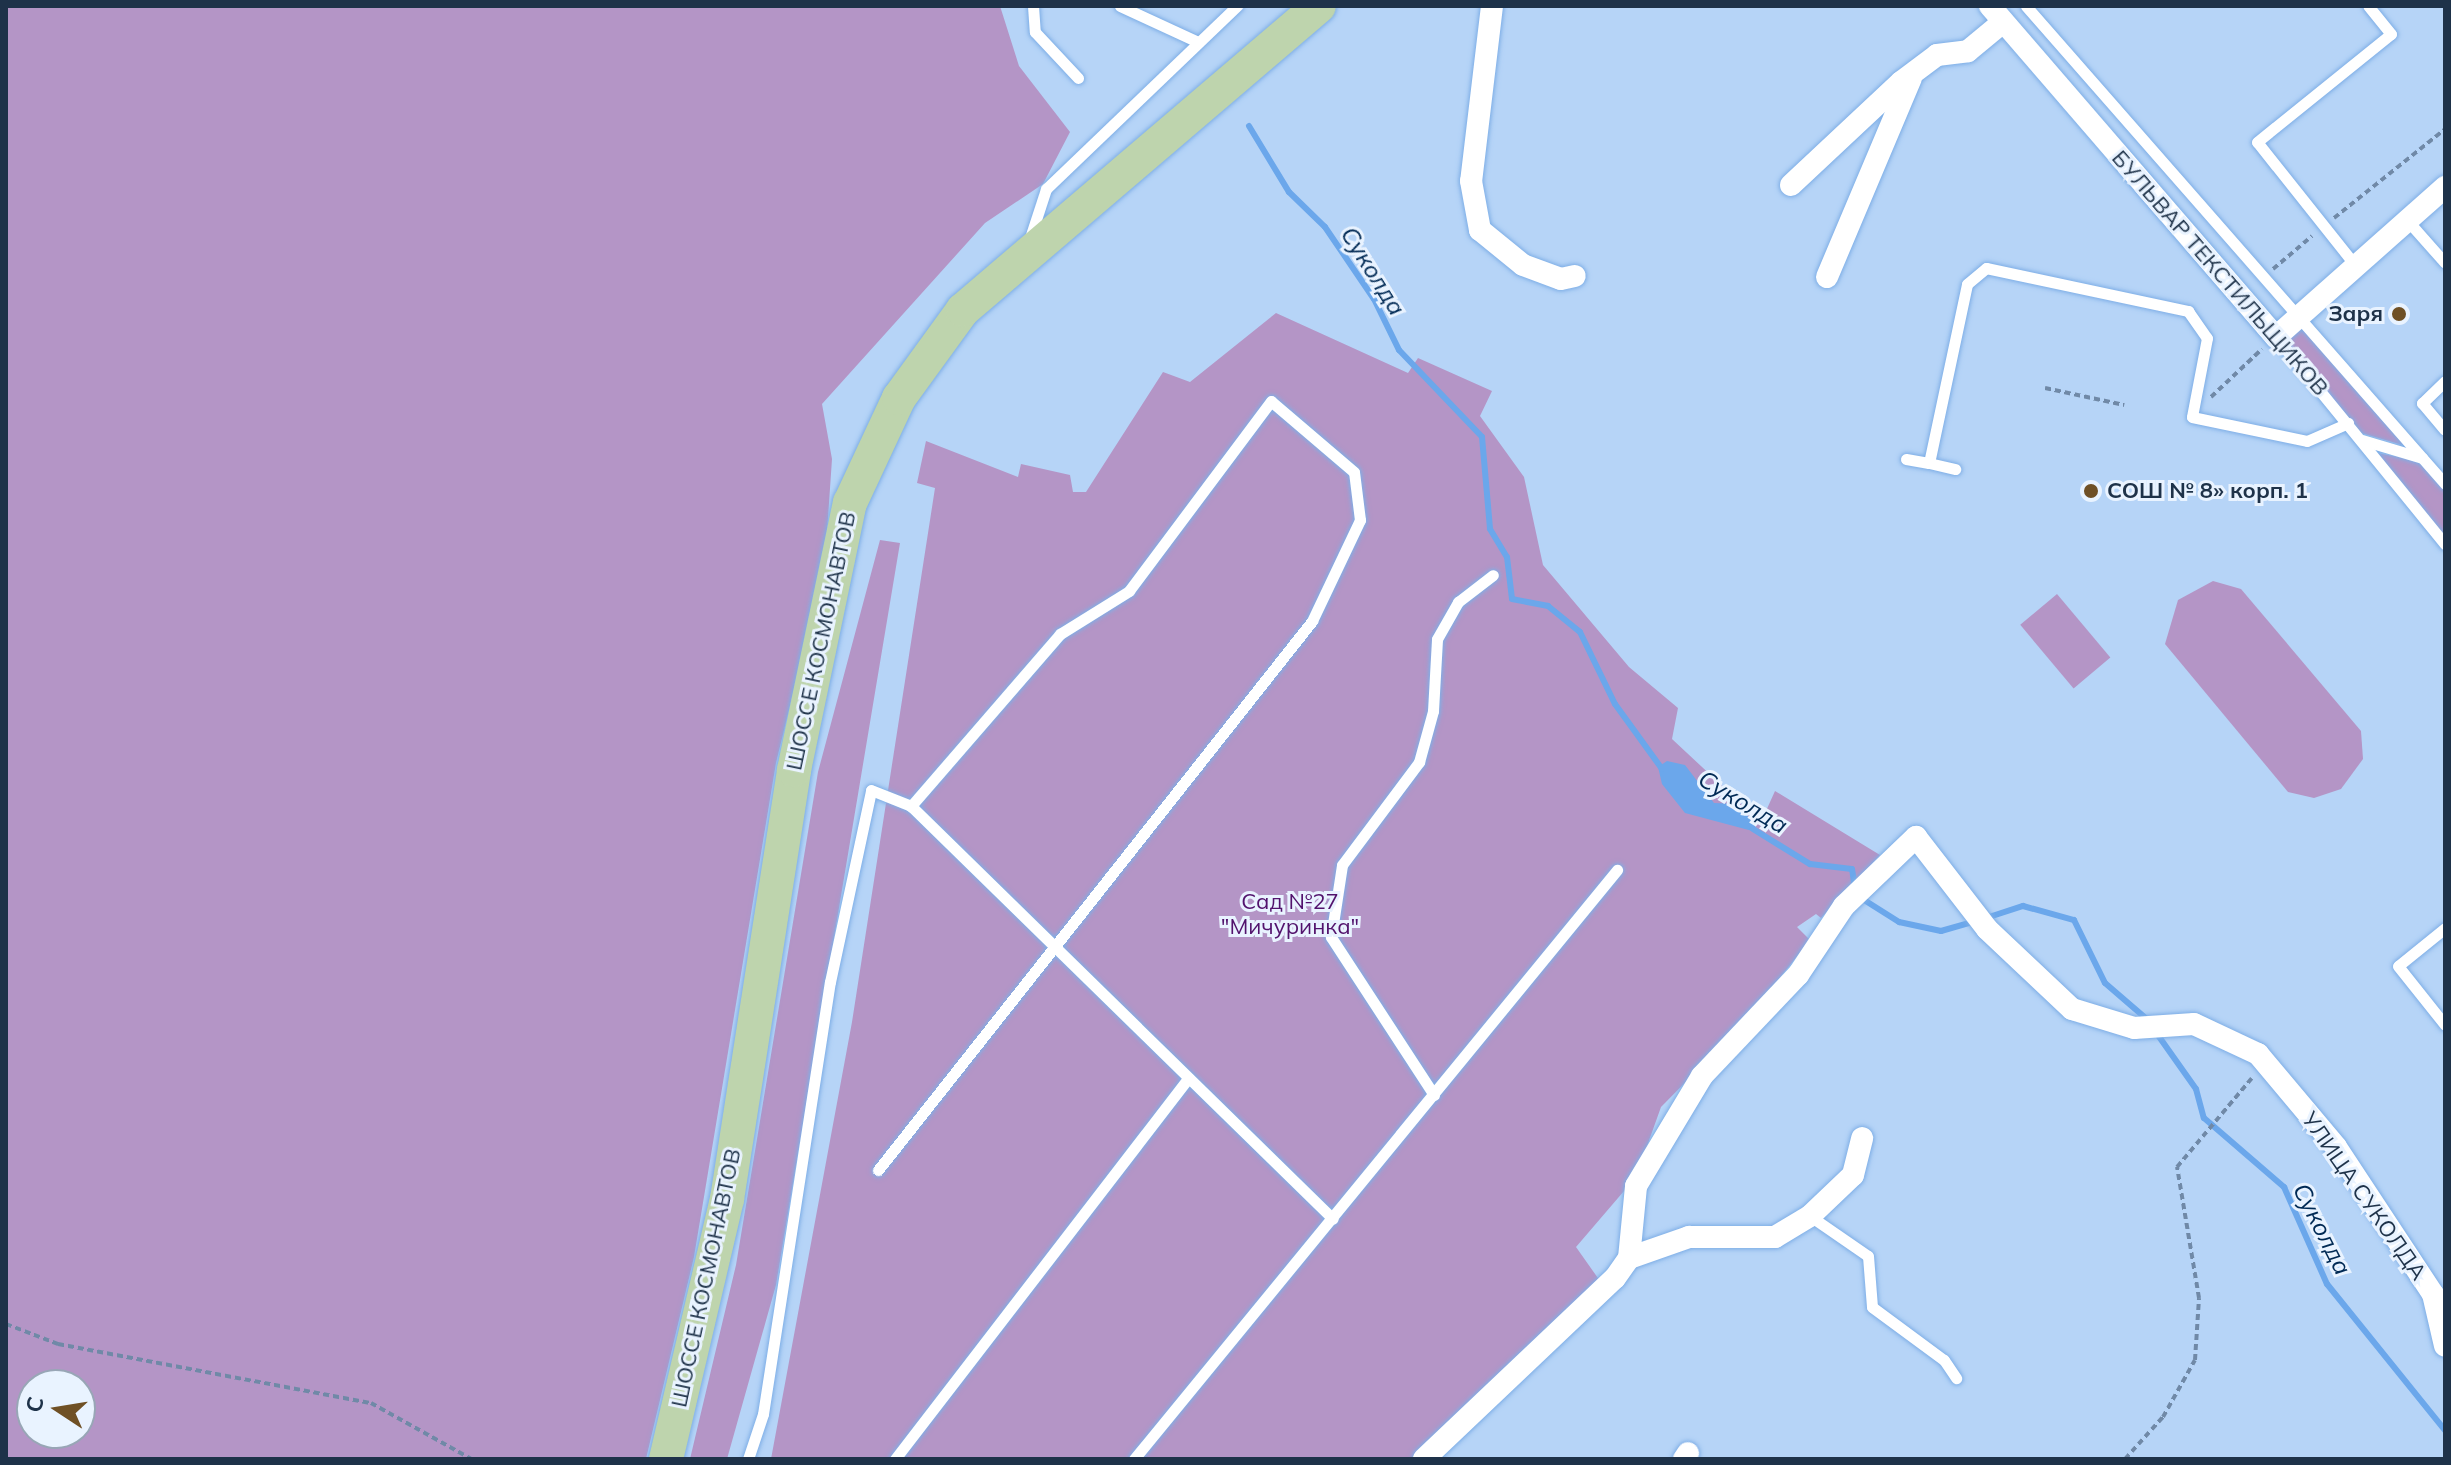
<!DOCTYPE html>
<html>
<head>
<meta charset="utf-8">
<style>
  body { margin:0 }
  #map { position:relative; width:2451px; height:1465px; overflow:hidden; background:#b6d4f7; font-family:Mulish,sans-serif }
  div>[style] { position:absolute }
  .green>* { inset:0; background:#b495c6; transform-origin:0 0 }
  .water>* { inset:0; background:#6ba7eb }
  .stream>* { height:6px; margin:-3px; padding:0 3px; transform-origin:3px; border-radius:3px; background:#6ba7eb }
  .path>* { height:4px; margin-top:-2px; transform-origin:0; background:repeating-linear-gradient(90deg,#7089a7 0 6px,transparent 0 10px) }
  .roads { filter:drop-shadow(0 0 2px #7eaee6) drop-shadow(0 0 2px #7eaee6) }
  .service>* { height:11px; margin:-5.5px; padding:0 5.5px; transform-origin:5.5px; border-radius:5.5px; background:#fff }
  .minor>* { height:22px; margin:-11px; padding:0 11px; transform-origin:11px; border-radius:11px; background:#fff }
  .primary>* { height:34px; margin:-17px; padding:0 17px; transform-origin:17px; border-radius:17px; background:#bed4ad }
  .dots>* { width:22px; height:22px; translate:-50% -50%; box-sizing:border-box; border:4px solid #e9f3ff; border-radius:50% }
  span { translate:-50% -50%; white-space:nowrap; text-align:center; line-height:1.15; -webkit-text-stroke:6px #e9f3ff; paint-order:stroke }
  .street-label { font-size:22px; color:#1e3249 }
  .poi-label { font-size:22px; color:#1e3249; font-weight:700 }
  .right { translate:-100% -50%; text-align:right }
  .left { translate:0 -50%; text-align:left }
  .park-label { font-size:22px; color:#52136d }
  .water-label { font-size:24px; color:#002a55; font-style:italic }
  .frame { position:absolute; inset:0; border:8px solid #1e3249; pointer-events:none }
  .north { position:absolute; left:16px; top:1369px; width:80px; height:80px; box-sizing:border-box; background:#e9f3ff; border:2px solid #98a6b6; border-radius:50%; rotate:282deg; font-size:22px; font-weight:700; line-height:32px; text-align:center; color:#1e3249 }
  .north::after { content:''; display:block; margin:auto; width:28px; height:36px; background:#6f5025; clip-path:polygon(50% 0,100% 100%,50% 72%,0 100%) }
</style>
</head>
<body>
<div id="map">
  <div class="green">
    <i style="clip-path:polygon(evenodd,6px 6px,1000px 6px,1019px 66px,1070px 132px,1043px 184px,985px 223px,822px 404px,832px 459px,825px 562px,776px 763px,694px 1257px,646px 1459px,6px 1459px,6px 6px,32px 1385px,80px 1385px,80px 1433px,32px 1433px,32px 1385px)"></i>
    <i style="clip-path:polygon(1276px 313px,1408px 373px,1418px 358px,1492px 391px,1480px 416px,1524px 477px,1543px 565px,1629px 667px,1678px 708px,1672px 739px,1761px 822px,1775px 791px,1880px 855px,1821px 918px,1816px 914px,1797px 927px,1810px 940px,1741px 1026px,1661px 1107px,1636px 1177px,1576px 1247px,1600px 1281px,1410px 1459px,771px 1459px,852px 1022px,935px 488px,917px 483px,926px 441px,1018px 477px,1021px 464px,1070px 475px,1073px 492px,1086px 492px,1163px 372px,1190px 382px)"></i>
    <i style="clip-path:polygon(2299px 321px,2406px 446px,2361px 433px,2283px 340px)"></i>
    <i style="clip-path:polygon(2377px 453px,2421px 461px,2445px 488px,2445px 540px)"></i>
    <i style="clip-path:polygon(880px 540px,900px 543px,776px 1285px,727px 1459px,690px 1459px,736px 1265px,818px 772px)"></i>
    <i style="clip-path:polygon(2213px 581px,2241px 589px,2361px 731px,2363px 759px,2341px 789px,2314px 798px,2288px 792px,2165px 644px,2178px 600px)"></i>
    <i style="left:2057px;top:594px;width:83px;height:48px;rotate:50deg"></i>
  </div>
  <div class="water">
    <i style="clip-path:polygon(1667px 761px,1685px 765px,1714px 803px,1739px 804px,1760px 833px,1685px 813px,1662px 784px,1658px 767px)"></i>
  </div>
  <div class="stream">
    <i style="left:1249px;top:126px;width:77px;rotate:58.8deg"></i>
    <i style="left:1289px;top:192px;width:50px;rotate:44.2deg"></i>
    <i style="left:1325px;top:227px;width:87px;rotate:55.8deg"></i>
    <i style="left:1374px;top:299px;width:57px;rotate:63.9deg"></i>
    <i style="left:1399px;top:350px;width:120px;rotate:46.3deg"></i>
    <i style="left:1482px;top:437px;width:92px;rotate:85deg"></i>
    <i style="left:1490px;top:529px;width:33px;rotate:59deg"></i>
    <i style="left:1507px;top:557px;width:42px;rotate:83.2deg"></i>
    <i style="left:1512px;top:599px;width:37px;rotate:11deg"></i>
    <i style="left:1548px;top:606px;width:41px;rotate:39.1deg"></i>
    <i style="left:1580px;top:632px;width:80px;rotate:64.1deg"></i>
    <i style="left:1615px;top:704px;width:80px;rotate:54.1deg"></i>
    <i style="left:1753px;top:829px;width:67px;rotate:31.6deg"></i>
    <i style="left:1810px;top:864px;width:42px;rotate:6.8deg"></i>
    <i style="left:1852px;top:869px;width:19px;rotate:81deg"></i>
    <i style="left:1861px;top:898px;width:45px;rotate:32.3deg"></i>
    <i style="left:1899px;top:922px;width:43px;rotate:12.1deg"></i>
    <i style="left:1941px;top:931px;width:35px;rotate:-16deg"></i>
    <i style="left:1986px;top:918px;width:39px;rotate:-18deg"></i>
    <i style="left:2023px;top:906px;width:53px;rotate:15.4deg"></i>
    <i style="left:2074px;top:920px;width:70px;rotate:63.8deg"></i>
    <i style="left:2105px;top:983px;width:58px;rotate:40.8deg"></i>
    <i style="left:2155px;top:1031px;width:71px;rotate:54.7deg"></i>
    <i style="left:2196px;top:1089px;width:30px;rotate:75deg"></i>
    <i style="left:2204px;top:1118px;width:106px;rotate:40.8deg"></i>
    <i style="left:2284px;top:1187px;width:106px;rotate:66.1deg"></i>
    <i style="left:2327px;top:1284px;width:188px;rotate:51.1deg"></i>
  </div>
  <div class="path">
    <i style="left:2334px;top:218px;width:142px;rotate:-38.7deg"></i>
    <i style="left:2273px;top:269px;width:51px;rotate:-40.2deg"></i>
    <i style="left:2045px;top:388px;width:81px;rotate:12.1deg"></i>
    <i style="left:2211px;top:397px;width:70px;rotate:-43.3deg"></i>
    <i style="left:6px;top:1324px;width:56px;rotate:21deg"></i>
    <i style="left:58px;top:1344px;width:319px;rotate:10.7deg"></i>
    <i style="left:371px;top:1403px;width:115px;rotate:29.2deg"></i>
    <i style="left:2125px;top:1459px;width:57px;rotate:-47.9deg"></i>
    <i style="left:2163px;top:1417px;width:65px;rotate:-60.7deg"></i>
    <i style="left:2195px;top:1360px;width:62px;rotate:-86.3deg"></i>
    <i style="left:2199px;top:1298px;width:133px;rotate:-99.5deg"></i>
    <i style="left:2177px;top:1167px;width:116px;rotate:-49.9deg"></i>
  </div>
  <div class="roads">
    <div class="service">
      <i style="left:1033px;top:6px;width:26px;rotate:86deg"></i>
      <i style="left:1035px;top:32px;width:63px;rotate:46.9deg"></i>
      <i style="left:1120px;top:6px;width:86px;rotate:24.8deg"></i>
      <i style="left:2026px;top:6px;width:636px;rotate:48.76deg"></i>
      <i style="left:2407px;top:220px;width:57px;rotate:48.5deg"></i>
      <i style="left:1029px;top:241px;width:55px;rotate:-71.9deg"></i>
      <i style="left:1046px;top:189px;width:265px;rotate:-43.8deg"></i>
      <i style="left:2355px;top:265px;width:157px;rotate:-128.5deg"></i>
      <i style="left:2257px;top:142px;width:172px;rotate:-38.9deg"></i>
      <i style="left:2391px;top:34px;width:36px;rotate:-129deg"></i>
      <i style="left:2276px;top:337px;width:267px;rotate:50.8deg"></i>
      <i style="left:2445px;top:381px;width:32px;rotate:136deg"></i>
      <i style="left:2422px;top:403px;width:35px;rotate:50deg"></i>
      <i style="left:2362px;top:440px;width:63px;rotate:16.7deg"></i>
      <i style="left:1906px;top:459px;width:23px;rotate:10deg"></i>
      <i style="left:1929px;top:463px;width:183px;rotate:-78deg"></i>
      <i style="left:1967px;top:284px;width:25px;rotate:-40deg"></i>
      <i style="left:1986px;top:268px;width:207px;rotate:12deg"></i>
      <i style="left:2188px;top:311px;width:33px;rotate:55deg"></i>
      <i style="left:2207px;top:338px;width:80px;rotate:100.8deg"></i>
      <i style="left:2192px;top:417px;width:117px;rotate:11.8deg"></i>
      <i style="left:2307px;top:441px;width:45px;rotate:-23.7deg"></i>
      <i style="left:1929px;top:463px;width:27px;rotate:13deg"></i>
      <i style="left:2445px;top:928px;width:60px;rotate:141deg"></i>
      <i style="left:2398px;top:966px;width:75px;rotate:51.5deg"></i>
      <i style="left:1434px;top:1095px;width:189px;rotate:-123.1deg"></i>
      <i style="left:1331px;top:937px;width:73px;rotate:-81.3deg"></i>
      <i style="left:1342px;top:865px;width:129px;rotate:-53.2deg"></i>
      <i style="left:1419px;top:762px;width:53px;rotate:-74.6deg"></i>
      <i style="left:1433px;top:711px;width:72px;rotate:-86.8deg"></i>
      <i style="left:1437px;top:639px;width:43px;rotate:-60.4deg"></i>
      <i style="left:1458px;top:602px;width:44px;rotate:-37.6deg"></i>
      <i style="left:878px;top:1170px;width:700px;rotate:-51.67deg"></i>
      <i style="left:1312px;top:621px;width:112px;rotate:-64.6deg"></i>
      <i style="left:1360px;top:520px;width:48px;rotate:-97.1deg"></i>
      <i style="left:1354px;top:472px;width:109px;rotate:-139.5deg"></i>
      <i style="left:1271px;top:401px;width:237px;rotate:126.8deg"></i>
      <i style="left:1129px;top:591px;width:81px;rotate:148.1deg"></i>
      <i style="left:1060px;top:634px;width:228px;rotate:130.9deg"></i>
      <i style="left:1810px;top:1216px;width:70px;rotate:34.6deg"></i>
      <i style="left:1868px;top:1256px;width:51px;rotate:85.5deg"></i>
      <i style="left:1872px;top:1307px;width:89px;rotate:36.4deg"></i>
      <i style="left:1944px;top:1360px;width:22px;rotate:56deg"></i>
      <i style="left:748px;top:1459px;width:47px;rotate:-71.6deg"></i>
      <i style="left:763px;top:1414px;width:437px;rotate:-81.2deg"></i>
      <i style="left:830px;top:982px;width:196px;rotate:-77.9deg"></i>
      <i style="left:871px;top:790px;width:43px;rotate:21.8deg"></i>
      <i style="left:911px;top:806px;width:590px;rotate:44.38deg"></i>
      <i style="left:895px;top:1459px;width:481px;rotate:-52.4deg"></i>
      <i style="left:1134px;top:1459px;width:762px;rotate:-50.65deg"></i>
    </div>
    <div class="minor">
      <i style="left:1492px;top:6px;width:176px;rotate:96.8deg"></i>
      <i style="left:1471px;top:181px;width:50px;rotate:79.6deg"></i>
      <i style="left:1480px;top:230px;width:55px;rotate:39.1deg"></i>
      <i style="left:1523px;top:265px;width:40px;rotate:20.2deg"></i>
      <i style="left:1561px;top:279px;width:14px;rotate:-12deg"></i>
      <i style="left:1990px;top:6px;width:437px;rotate:49.2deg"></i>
      <i style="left:2276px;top:337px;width:226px;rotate:-41.6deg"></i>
      <i style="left:1791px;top:185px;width:151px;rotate:-43.1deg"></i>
      <i style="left:1901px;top:82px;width:45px;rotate:-36.9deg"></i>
      <i style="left:1937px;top:55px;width:31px;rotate:-7deg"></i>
      <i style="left:1968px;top:51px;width:45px;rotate:-39.6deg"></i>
      <i style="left:1827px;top:277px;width:216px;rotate:-67.1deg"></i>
      <i style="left:1629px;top:1258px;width:64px;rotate:-19.3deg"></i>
      <i style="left:1689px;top:1237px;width:86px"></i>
      <i style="left:1775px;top:1237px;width:41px;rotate:-31deg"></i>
      <i style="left:1810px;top:1216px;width:59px;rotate:-43.6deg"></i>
      <i style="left:1853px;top:1175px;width:38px;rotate:-76deg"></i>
      <i style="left:1424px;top:1459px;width:263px;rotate:-43.5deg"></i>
      <i style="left:1615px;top:1278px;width:24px;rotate:-55deg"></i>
      <i style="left:1629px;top:1258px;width:72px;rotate:-84.4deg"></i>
      <i style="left:1636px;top:1186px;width:128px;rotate:-59deg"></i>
      <i style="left:1702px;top:1076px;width:139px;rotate:-46.5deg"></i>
      <i style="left:1798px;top:975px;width:83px;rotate:-56.3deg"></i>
      <i style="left:1844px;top:906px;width:100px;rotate:-43.8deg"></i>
      <i style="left:1916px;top:837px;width:116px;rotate:52.3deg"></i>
      <i style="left:1987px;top:929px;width:117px;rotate:43.3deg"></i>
      <i style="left:2072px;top:1009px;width:65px;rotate:17deg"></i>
      <i style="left:2134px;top:1028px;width:60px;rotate:-3.8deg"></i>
      <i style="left:2194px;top:1024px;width:71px;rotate:25.1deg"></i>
      <i style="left:2258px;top:1054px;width:121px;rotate:50deg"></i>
      <i style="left:2336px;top:1147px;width:176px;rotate:56.6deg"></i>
      <i style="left:2433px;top:1294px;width:53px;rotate:77deg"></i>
      <i style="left:1684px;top:1459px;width:7px;rotate:-56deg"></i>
    </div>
    <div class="primary">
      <i style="left:666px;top:1459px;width:267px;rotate:-76.8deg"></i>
      <i style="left:727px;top:1199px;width:434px;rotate:-81.1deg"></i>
      <i style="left:794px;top:770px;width:273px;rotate:-78.2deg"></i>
      <i style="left:850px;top:503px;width:116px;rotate:-65deg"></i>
      <i style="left:899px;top:398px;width:109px;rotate:-54deg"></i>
      <i style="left:963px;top:310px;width:468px;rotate:-40.5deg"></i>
    </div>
  </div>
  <div class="dots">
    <i style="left:2399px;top:314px;background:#6f5025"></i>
    <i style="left:2091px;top:491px;background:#6f5025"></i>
  </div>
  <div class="street-label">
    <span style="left:2220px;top:273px;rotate:49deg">БУЛЬВАР ТЕКСТИЛЬЩИКОВ</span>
    <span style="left:821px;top:641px;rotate:-78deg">ШОССЕ КОСМОНАВТОВ</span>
    <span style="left:2364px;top:1196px;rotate:55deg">УЛИЦА СУКОЛДА</span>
    <span style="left:706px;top:1278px;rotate:-78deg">ШОССЕ КОСМОНАВТОВ</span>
  </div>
  <div class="poi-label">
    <span class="right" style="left:2383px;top:314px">Заря</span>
    <span class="left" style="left:2107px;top:491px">СОШ № 8» корп. 1</span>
  </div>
  <div class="park-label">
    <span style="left:1290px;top:914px">Сад №27<br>"Мичуринка"</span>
  </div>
  <div class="water-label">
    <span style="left:1373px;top:271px;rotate:58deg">Суколда</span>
    <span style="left:1743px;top:802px;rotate:31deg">Суколда</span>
    <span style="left:2322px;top:1229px;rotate:63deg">Суколда</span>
  </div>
  <div class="frame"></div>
  <div class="north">С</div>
</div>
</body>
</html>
